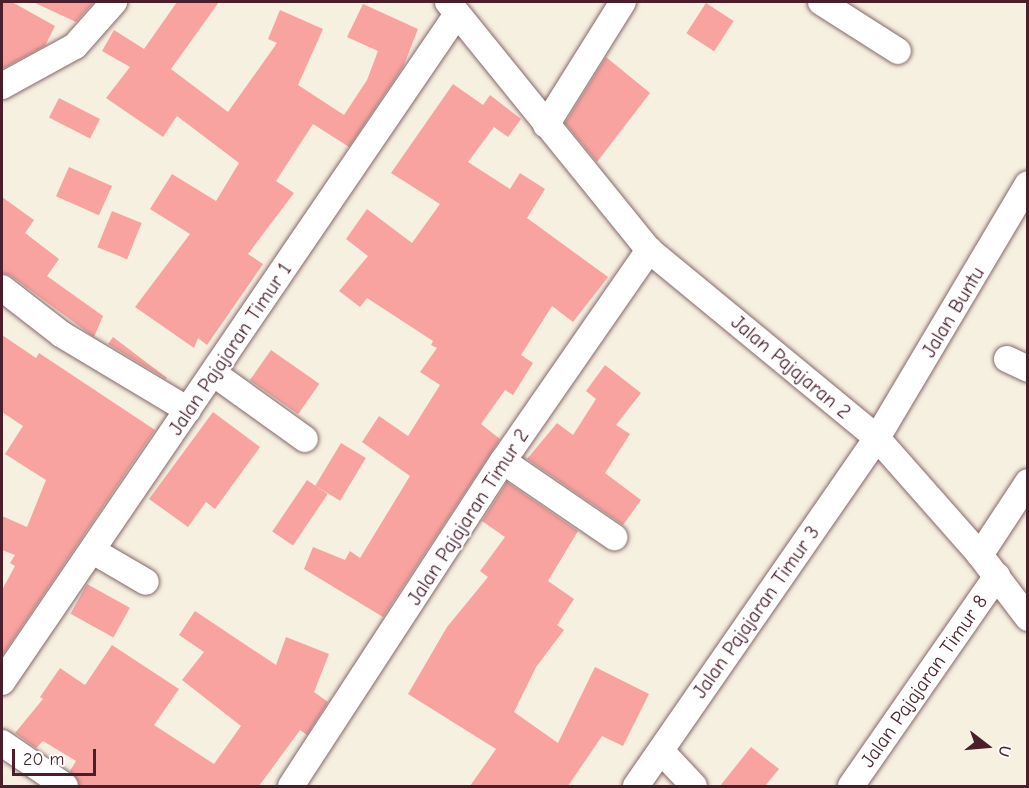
<!DOCTYPE html>
<html>
<head>
<meta charset="utf-8">
<style>
  body { margin:0 }
  #map { position:relative; width:1029px; height:788px; overflow:hidden; background:#f6f0e0; font-family:"Comic Neue",sans-serif }
  div>[style] { position:absolute }
  .building>* { inset:0; background:#f8a39f; transform-origin:0 0 }
  .roads { filter:drop-shadow(0 0 2px #86686a) drop-shadow(0 0 2px #86686a) }
  .minor>* { height:26px; margin:-13px; padding:0 13px; transform-origin:13px; border-radius:13px; background:#fff }
  span { translate:-50% -50%; white-space:nowrap; text-align:center; line-height:1.15; -webkit-text-stroke:4.5px #fff; paint-order:stroke }
  .street-label { font-size:20px; color:#4a1f2b }
  .frame { position:absolute; inset:0; border:3px solid #4a1f2b; pointer-events:none }
  .north { position:absolute; left:957px; top:716px; width:60px; height:60px; -webkit-text-stroke:4px #fff; paint-order:stroke; rotate:106deg; font-size:16px; font-weight:700; line-height:24px; text-align:center; color:#4a1f2b }
  .north::after { content:''; display:block; margin:auto; width:21px; height:27px; background:#4a1f2b; clip-path:polygon(50% 0,100% 100%,50% 72%,0 100%) }
  .scale { position:absolute; left:12px; top:749px; width:84px; height:27px; box-sizing:border-box; border:3px solid #4a1f2b; border-top:0; padding-left:8px; font-size:18px; line-height:21px; white-space:nowrap; color:#4a1f2b; -webkit-text-stroke:4px #fff; paint-order:stroke }
</style>
</head>
<body>
<div id="map">
  <div class="building">
    <i style="clip-path:polygon(2px 2px,12px 2px,55px 26px,45px 46px,2px 69px)"></i>
    <i style="clip-path:polygon(33px 2px,94px 2px,76px 22px)"></i>
    <i style="clip-path:polygon(177px 2px,219px 2px,171px 69px,228px 112px,277px 43px,268px 39px,280px 10px,323px 29px,298px 85px,344px 115px,367px 80px,378px 51px,347px 37px,363px 4px,418px 29px,403px 67px,349px 147px,313px 124px,276px 181px,294px 193px,248px 254px,263px 264px,207px 345px,198px 338px,194px 348px,135px 307px,190px 234px,150px 209px,172px 174px,216px 201px,239px 163px,177px 116px,163px 137px,106px 98px,130px 67px,102px 51px,114px 30px,144px 49px)"></i>
    <i style="left:706px;top:3px;width:33px;height:36px;rotate:33deg"></i>
    <i style="clip-path:polygon(606px 57px,650px 93px,597px 162px,565px 123px)"></i>
    <i style="clip-path:polygon(453px 84px,483px 105px,490px 95px,521px 119px,508px 137px,494px 127px,468px 162px,510px 189px,520px 173px,545px 189px,527px 218px,608px 277px,573px 322px,552px 306px,521px 355px,533px 363px,513px 395px,505px 390px,481px 424px,500px 439px,383px 617px,304px 569px,313px 547px,345px 560px,350px 551px,360px 558px,410px 476px,362px 442px,379px 416px,408px 436px,440px 385px,420px 372px,437px 348px,431px 345px,433px 341px,367px 298px,360px 307px,339px 291px,368px 256px,346px 239px,367px 209px,412px 243px,440px 204px,391px 173px)"></i>
    <i style="left:59px;top:98px;width:46px;height:22px;rotate:27deg"></i>
    <i style="left:69px;top:167px;width:47px;height:32px;rotate:24deg"></i>
    <i style="clip-path:polygon(2px 197px,34px 220px,25px 233px,59px 259px,47px 276px,103px 316px,94px 337px,11px 276px,2px 273px)"></i>
    <i style="left:112px;top:211px;width:32px;height:39px;rotate:22deg"></i>
    <i style="clip-path:polygon(2px 335px,36px 358px,39px 353px,155px 430px,2px 656px,2px 590px,15px 566px,10px 563px,15px 555px,2px 550px,2px 516px,27px 527px,46px 480px,5px 454px,23px 426px,2px 412px)"></i>
    <i style="clip-path:polygon(113px 337px,167px 378px,166px 379px,108px 344px)"></i>
    <i style="left:271px;top:350px;width:59px;height:37px;rotate:35deg"></i>
    <i style="clip-path:polygon(605px 365px,641px 393px,616px 425px,630px 434px,605px 473px,641px 500px,623px 525px,527px 459px,557px 423px,573px 435px,596px 399px,586px 391px)"></i>
    <i style="clip-path:polygon(213px 412px,260px 447px,215px 509px,206px 502px,188px 527px,149px 499px)"></i>
    <i style="left:341px;top:443px;width:29px;height:50px;rotate:31deg"></i>
    <i style="left:307px;top:480px;width:25px;height:62px;rotate:34deg"></i>
    <i style="clip-path:polygon(507px 482px,578px 531px,548px 581px,574px 599px,557px 625px,564px 630px,536px 667px,514px 712px,558px 743px,595px 667px,649px 694px,623px 746px,602px 736px,568px 786px,470px 786px,496px 749px,408px 694px,447px 627px,488px 577px,480px 571px,505px 537px,482px 521px)"></i>
    <i style="left:87px;top:584px;width:49px;height:34px;rotate:29deg"></i>
    <i style="clip-path:polygon(195px 611px,276px 665px,286px 637px,329px 654px,314px 692px,328px 702px,307px 735px,300px 730px,259px 786px,80px 786px,70px 771px,76px 761px,43px 741px,36px 748px,15px 733px,43px 699px,40px 697px,60px 668px,85px 685px,112px 645px,179px 689px,154px 725px,214px 764px,241px 726px,182px 680px,204px 652px,179px 635px)"></i>
    <i style="clip-path:polygon(751px 747px,779px 769px,765px 786px,720px 786px)"></i>
  </div>
  <div class="roads">
    <div class="minor">
      <i style="left:448px;top:2px;width:319px;rotate:51deg"></i>
      <i style="left:649px;top:250px;width:296px;rotate:39.5deg"></i>
      <i style="left:877px;top:438px;width:156px;rotate:48.6deg"></i>
      <i style="left:980px;top:555px;width:79px;rotate:52.7deg"></i>
      <i style="left:821px;top:2px;width:91px;rotate:32.5deg"></i>
      <i style="left:2px;top:86px;width:83px;rotate:-28.7deg"></i>
      <i style="left:75px;top:46px;width:59px;rotate:-48.4deg"></i>
      <i style="left:546px;top:125px;width:145px;rotate:-58deg"></i>
      <i style="left:2px;top:288px;width:75px;rotate:37.9deg"></i>
      <i style="left:61px;top:334px;width:148px;rotate:30.9deg"></i>
      <i style="left:1007px;top:359px;width:23px;rotate:25deg"></i>
      <i style="left:213px;top:373px;width:113px;rotate:35.7deg"></i>
      <i style="left:503px;top:461px;width:135px;rotate:34.4deg"></i>
      <i style="left:93px;top:551px;width:61px;rotate:30.3deg"></i>
      <i style="left:980px;top:555px;width:87px;rotate:-56.7deg"></i>
      <i style="left:2px;top:682px;width:808px;rotate:-55.74deg"></i>
      <i style="left:2px;top:743px;width:76px;rotate:34.3deg"></i>
      <i style="left:661px;top:751px;width:48px;rotate:46.7deg"></i>
      <i style="left:291px;top:786px;width:388px;rotate:-56.9deg"></i>
      <i style="left:503px;top:461px;width:257px;rotate:-55.3deg"></i>
      <i style="left:636px;top:786px;width:423px;rotate:-55.3deg"></i>
      <i style="left:877px;top:438px;width:295px;rotate:-59.3deg"></i>
      <i style="left:851px;top:786px;width:256px;rotate:-55.2deg"></i>
    </div>
  </div>
  <div class="street-label">
    <span style="left:953px;top:312px;rotate:-59deg">Jalan Buntu</span>
    <span style="left:230px;top:349px;rotate:-56deg">Jalan Pajajaran Timur 1</span>
    <span style="left:791px;top:367px;rotate:40deg">Jalan Pajajaran 2</span>
    <span style="left:468px;top:517px;rotate:-57deg">Jalan Pajajaran Timur 2</span>
    <span style="left:756px;top:612px;rotate:-55deg">Jalan Pajajaran Timur 3</span>
    <span style="left:924px;top:681px;rotate:-55deg">Jalan Pajajaran Timur 8</span>
  </div>
  <div class="frame"></div>
  <div class="north">U</div>
  <div class="scale">20 m</div>
</div>
</body>
</html>
